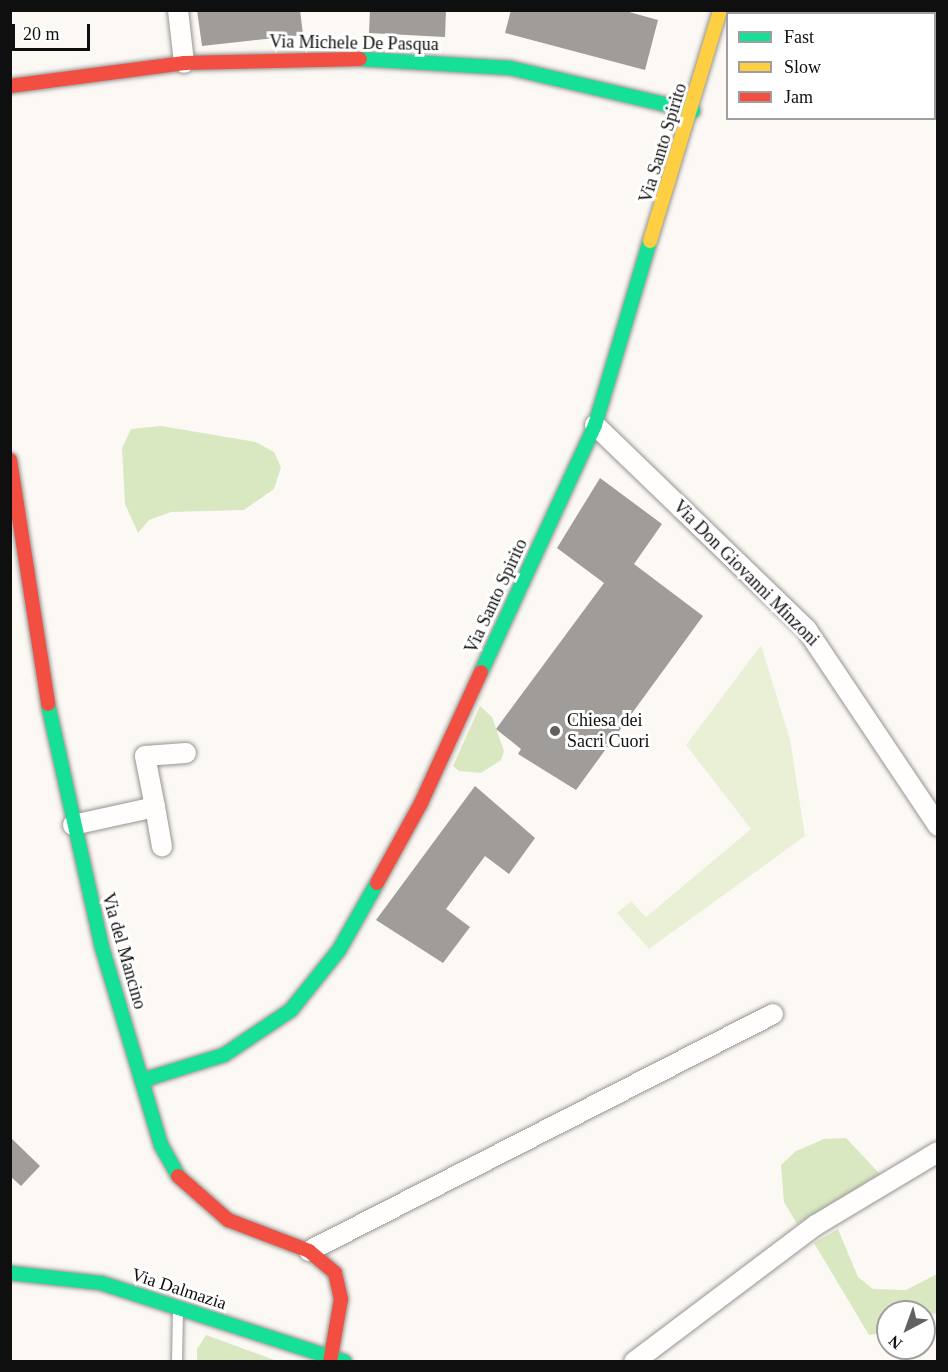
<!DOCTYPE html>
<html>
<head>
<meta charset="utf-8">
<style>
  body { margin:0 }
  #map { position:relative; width:948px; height:1372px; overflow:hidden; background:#fcf9f4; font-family:"Times New Roman",serif }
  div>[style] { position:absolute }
  .green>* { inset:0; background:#e9f0d5 }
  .forest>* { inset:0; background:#dae8c2 }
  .building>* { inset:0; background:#a09c99 }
  .roads { filter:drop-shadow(0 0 2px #969492) drop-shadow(0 0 2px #969492) }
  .lane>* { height:10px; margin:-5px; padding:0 5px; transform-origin:5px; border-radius:5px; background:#fffefd }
  .street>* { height:20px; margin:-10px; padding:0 10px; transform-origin:10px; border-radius:10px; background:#fffefd }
  .fast>* { height:14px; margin:-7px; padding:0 7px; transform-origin:7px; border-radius:7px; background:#16e098 }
  .slow>* { height:14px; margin:-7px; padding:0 7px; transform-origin:7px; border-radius:7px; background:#ffcf43 }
  .jam>* { height:14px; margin:-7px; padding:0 7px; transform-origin:7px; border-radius:7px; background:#f24e42 }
  .dots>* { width:16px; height:16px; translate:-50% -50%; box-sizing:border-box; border:3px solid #fff; border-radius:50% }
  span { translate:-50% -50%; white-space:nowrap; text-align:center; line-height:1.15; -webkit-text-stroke:6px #fff; paint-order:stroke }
  .street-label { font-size:18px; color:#0f0f0f }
  .poi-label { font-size:18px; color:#0f0f0f }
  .left { translate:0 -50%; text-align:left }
  .frame { position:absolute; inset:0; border:12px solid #0f0f0f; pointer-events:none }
  .legend { position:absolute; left:726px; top:12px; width:210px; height:108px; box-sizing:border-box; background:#fff; border:2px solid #9f9f9f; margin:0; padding:8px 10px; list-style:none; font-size:18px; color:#0f0f0f }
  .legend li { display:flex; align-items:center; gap:12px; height:30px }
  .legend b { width:30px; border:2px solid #9f9f9f }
  .north { position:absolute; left:876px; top:1300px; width:60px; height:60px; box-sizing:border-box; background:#fff; border:2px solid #9f9f9f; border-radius:50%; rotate:221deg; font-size:16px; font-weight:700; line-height:24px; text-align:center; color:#0f0f0f }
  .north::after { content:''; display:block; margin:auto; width:21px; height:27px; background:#62615f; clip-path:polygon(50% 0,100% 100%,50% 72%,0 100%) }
  .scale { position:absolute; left:12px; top:24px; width:78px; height:27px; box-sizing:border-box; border:3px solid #0f0f0f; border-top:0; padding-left:8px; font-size:18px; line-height:21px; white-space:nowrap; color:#0f0f0f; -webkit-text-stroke:4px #fff; paint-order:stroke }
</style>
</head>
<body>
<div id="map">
  <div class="green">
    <i style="clip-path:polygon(761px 645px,790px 740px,805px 836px,649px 949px,617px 913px,631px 901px,646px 917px,751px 829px,686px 745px)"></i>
  </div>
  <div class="forest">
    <i style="clip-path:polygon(161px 426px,256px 442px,274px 452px,281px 467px,274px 489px,244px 510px,171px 512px,149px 520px,138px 533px,125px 504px,122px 448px,131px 429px)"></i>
    <i style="clip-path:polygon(480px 706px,492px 717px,504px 751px,501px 760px,481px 773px,459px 771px,453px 766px)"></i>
    <i style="clip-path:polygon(846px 1138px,880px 1174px,797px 1224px,784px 1202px,781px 1165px,796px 1151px,824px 1139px)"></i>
    <i style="clip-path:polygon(838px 1229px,858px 1277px,873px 1289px,906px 1290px,937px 1274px,937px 1313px,924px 1317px,924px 1312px,888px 1312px,888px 1332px,869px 1335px,814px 1243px)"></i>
    <i style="clip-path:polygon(206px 1335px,277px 1361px,197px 1361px,197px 1349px)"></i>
  </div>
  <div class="building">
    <i style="clip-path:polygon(197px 10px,300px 10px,303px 35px,202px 46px)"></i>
    <i style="clip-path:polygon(370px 10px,446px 10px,445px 37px,369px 33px)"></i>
    <i style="clip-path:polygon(511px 10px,622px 10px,658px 20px,645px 70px,505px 33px)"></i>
    <i style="clip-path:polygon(600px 478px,662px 524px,634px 564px,703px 616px,576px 790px,518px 754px,521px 749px,496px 729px,604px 583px,557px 548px)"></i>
    <i style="clip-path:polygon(475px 786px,535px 838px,509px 874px,485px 856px,446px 909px,470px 927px,443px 963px,376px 920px)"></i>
    <i style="clip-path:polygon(10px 1137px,40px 1166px,21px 1186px,10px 1176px)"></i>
  </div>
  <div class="roads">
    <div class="lane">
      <i style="left:177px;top:1362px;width:52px;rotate:-88.9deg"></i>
    </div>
    <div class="street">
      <i style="left:178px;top:10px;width:53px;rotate:83.5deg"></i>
      <i style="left:595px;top:425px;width:295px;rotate:44deg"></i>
      <i style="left:807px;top:630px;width:236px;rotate:56.2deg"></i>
      <i style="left:155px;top:807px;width:40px;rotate:80deg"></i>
      <i style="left:73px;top:825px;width:84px;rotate:-12.4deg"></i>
      <i style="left:155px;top:807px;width:52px;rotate:-101.1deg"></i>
      <i style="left:145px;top:756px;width:41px;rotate:-4.2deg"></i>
      <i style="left:309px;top:1251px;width:521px;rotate:-27.06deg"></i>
      <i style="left:634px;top:1362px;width:228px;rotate:-37deg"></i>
      <i style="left:816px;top:1225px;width:142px;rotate:-30.9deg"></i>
    </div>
    <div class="fast">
      <i style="left:360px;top:59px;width:150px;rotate:3.4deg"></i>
      <i style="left:510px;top:68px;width:188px;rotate:13.2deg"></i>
      <i style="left:481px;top:672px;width:272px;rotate:-65.2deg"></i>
      <i style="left:595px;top:425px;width:192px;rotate:-73.4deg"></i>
      <i style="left:48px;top:704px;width:246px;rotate:77.5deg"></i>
      <i style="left:101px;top:944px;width:210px;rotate:73.4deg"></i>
      <i style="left:161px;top:1145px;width:35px;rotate:61deg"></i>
      <i style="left:143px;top:1080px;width:85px;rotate:-17.2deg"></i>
      <i style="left:224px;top:1055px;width:81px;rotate:-33.9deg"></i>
      <i style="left:291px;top:1010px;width:77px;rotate:-51.3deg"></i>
      <i style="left:339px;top:950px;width:77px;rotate:-60.4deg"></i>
      <i style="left:10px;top:1273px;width:92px;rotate:6.3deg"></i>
      <i style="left:101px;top:1283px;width:256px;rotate:17.9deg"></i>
    </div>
    <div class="slow">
      <i style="left:650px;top:241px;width:241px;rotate:-73.1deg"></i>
    </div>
    <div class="jam">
      <i style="left:10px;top:86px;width:176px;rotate:-7.5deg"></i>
      <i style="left:184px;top:63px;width:176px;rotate:-1.3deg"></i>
      <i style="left:10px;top:460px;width:247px;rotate:81.1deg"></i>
      <i style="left:377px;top:883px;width:91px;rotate:-61.2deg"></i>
      <i style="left:421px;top:803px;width:144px;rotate:-65.4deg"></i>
      <i style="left:178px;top:1176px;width:67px;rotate:41.3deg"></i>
      <i style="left:228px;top:1220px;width:87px;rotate:20.9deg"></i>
      <i style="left:309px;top:1251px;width:34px;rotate:40deg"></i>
      <i style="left:335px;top:1273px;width:27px;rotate:77deg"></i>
      <i style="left:341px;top:1299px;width:64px;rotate:99.9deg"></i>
    </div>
  </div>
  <div class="dots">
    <i style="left:555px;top:731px;background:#62615f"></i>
  </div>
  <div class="street-label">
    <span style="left:354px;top:43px;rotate:1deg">Via Michele De Pasqua</span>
    <span style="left:663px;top:143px;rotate:-73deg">Via Santo Spirito</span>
    <span style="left:746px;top:573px;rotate:45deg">Via Don Giovanni Minzoni</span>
    <span style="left:496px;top:596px;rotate:-65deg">Via Santo Spirito</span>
    <span style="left:124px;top:951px;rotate:74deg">Via del Mancino</span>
    <span style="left:179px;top:1289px;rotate:18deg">Via Dalmazia</span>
  </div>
  <div class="poi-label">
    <span class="left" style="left:567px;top:731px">Chiesa dei<br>Sacri Cuori</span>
  </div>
  <div class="frame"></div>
  <ul class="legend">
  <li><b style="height:8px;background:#16e098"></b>Fast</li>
  <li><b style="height:8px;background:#ffcf43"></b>Slow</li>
  <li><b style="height:8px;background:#f24e42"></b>Jam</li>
  </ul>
  <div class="north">N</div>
  <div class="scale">20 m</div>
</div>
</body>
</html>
